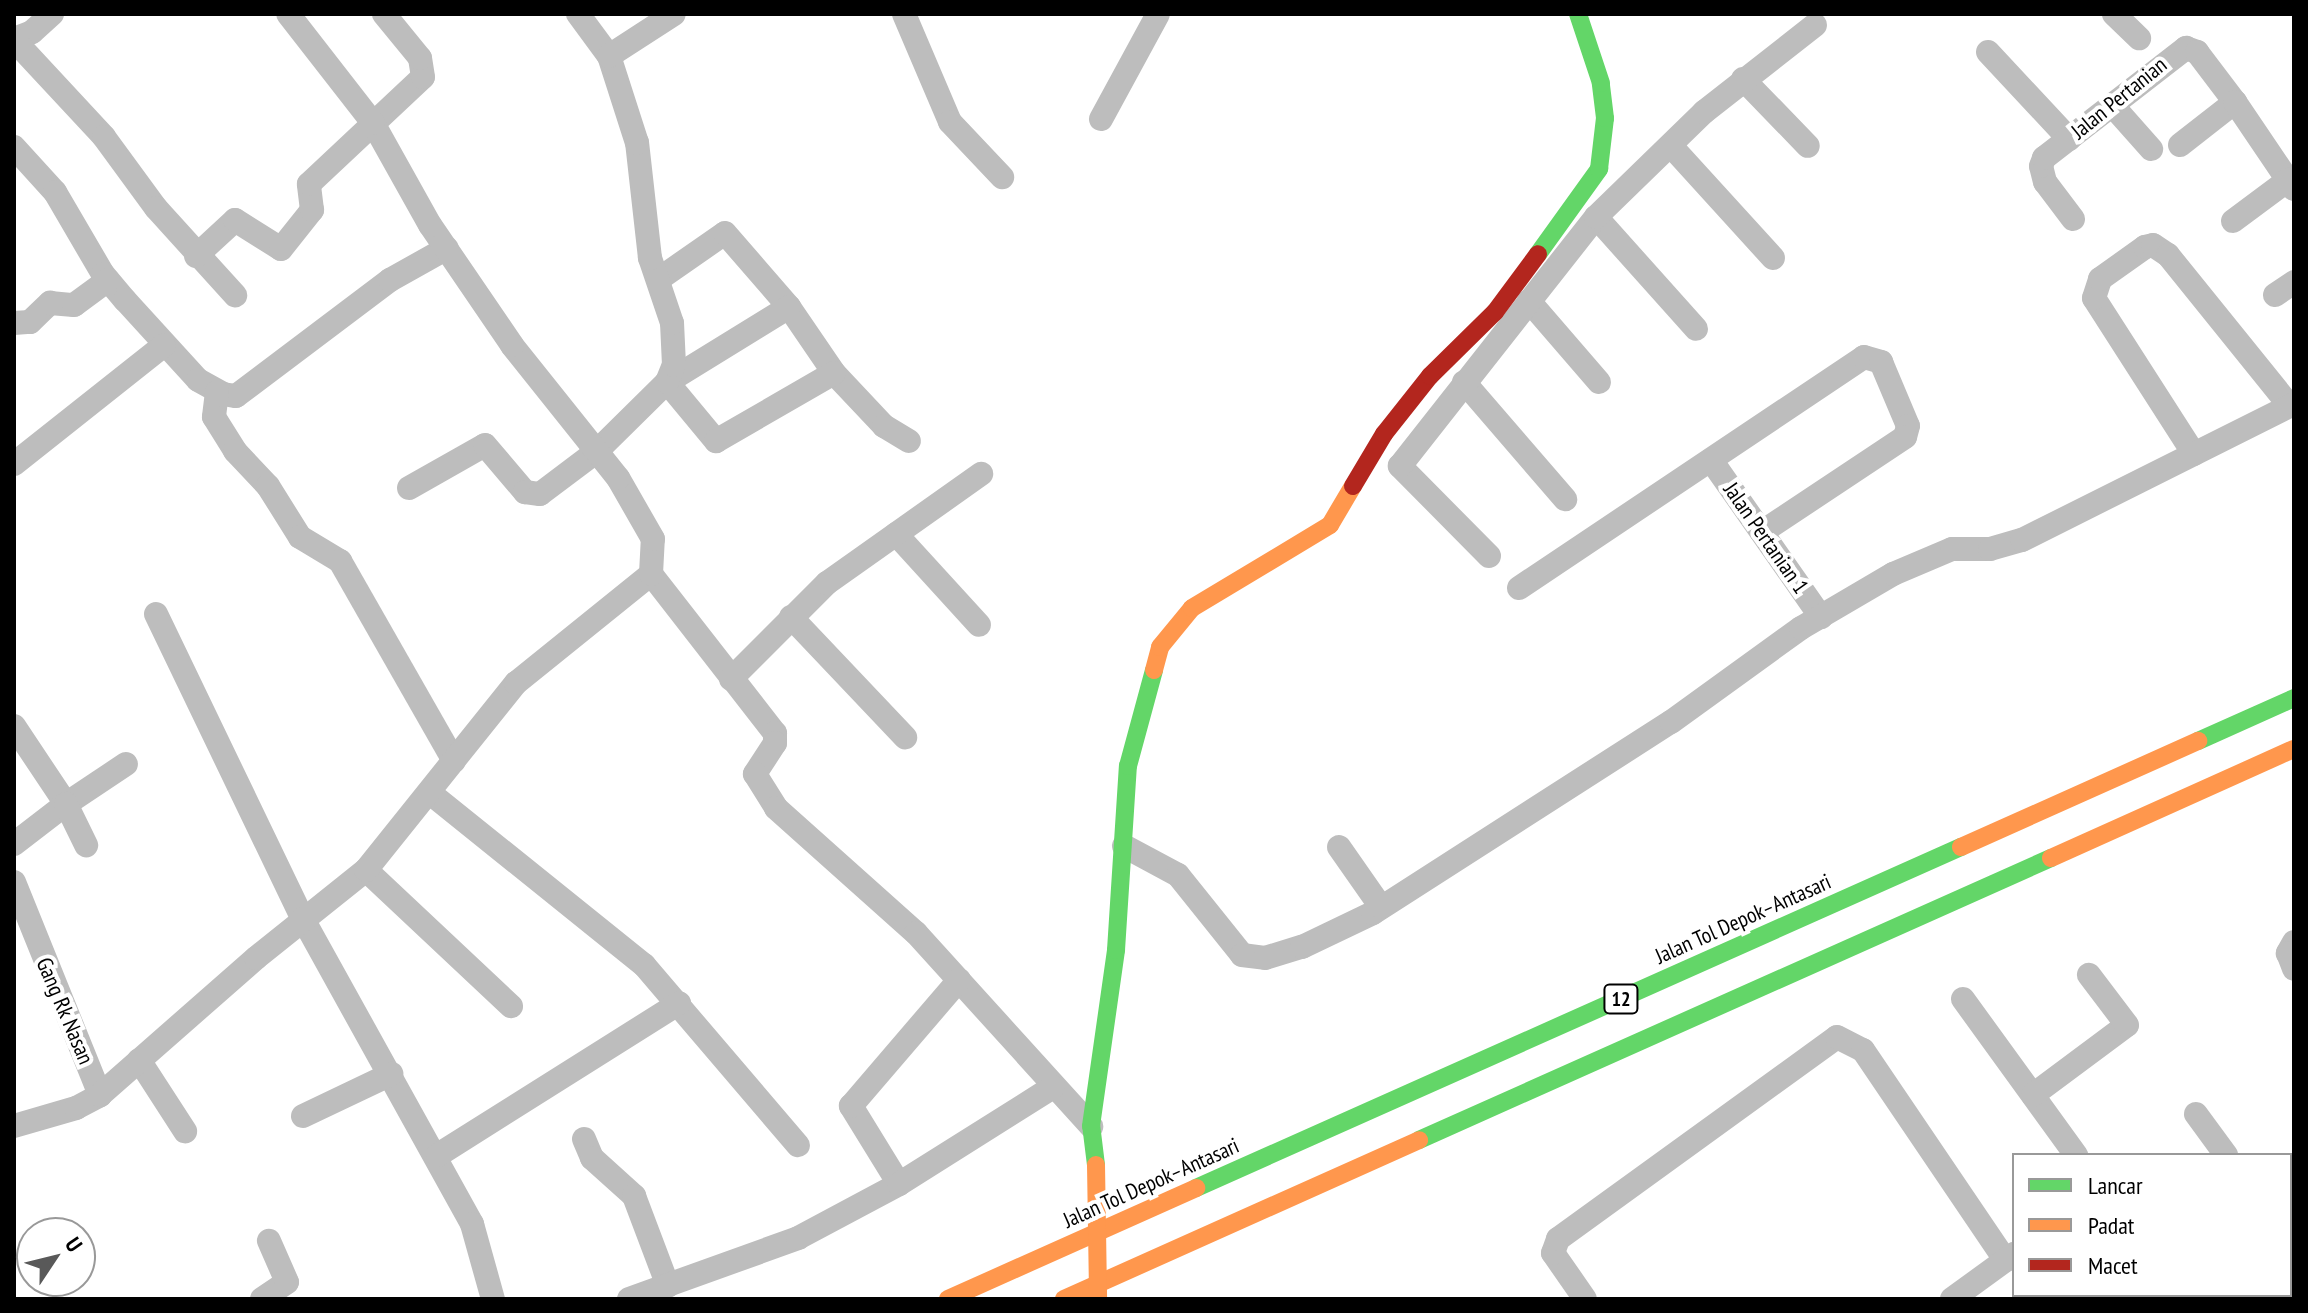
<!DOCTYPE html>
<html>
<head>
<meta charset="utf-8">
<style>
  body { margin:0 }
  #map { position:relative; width:2308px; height:1313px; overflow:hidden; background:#fff; font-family:"PT Sans Narrow",sans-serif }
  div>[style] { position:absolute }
  .street>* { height:24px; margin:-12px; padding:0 12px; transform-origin:12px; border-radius:12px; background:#bdbdbd }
  .fast>* { height:18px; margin:-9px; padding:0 9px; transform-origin:9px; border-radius:9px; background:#63d668 }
  .slow>* { height:18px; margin:-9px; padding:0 9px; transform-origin:9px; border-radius:9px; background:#ff974d }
  .jam>* { height:18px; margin:-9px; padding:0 9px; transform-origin:9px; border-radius:9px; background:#b3261e }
  .slow-bridge>* { height:18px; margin:-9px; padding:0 9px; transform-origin:9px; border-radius:9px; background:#ff974d }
  span { translate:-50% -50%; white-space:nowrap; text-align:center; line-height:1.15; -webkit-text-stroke:8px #fff; paint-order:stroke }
  .shield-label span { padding:2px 6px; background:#fff; border:2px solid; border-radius:6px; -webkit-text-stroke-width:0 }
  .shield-label { font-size:20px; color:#000; font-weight:700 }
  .street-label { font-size:22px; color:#000 }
  .frame { position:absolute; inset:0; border:16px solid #000; pointer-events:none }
  .legend { position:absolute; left:2012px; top:1153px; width:280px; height:144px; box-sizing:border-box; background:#fff; border:2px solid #999; margin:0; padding:10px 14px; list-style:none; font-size:24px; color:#000 }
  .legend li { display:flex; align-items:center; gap:16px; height:40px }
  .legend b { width:40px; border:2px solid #999 }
  .north { position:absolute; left:16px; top:1217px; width:80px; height:80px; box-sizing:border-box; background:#fff; border:2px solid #999; border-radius:50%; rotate:55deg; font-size:22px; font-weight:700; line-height:32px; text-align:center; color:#000 }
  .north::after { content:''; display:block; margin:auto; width:28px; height:36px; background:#595959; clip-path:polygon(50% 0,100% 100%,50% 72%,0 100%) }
</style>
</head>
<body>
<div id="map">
  <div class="street">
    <i style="left:578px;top:14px;width:52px;rotate:53.6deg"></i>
    <i style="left:904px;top:14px;width:117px;rotate:66.9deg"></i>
    <i style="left:950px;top:122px;width:76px;rotate:46.6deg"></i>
    <i style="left:2114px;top:14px;width:35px;rotate:44deg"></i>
    <i style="left:14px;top:39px;width:19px;rotate:-21deg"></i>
    <i style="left:32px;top:32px;width:27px;rotate:-42deg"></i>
    <i style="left:14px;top:40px;width:132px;rotate:47.1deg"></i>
    <i style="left:104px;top:137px;width:88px;rotate:53.8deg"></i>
    <i style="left:156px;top:208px;width:118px;rotate:47.8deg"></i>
    <i style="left:1988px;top:52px;width:119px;rotate:47deg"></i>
    <i style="left:1743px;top:79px;width:93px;rotate:45.9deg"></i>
    <i style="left:2112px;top:105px;width:59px;rotate:48.4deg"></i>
    <i style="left:1101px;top:119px;width:119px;rotate:-61.5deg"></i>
    <i style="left:2180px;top:145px;width:70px;rotate:-38deg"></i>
    <i style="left:14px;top:147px;width:61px;rotate:47.7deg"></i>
    <i style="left:55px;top:192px;width:95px;rotate:59.7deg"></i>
    <i style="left:103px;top:274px;width:34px;rotate:50deg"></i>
    <i style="left:125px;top:300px;width:108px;rotate:47.6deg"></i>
    <i style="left:198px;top:380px;width:29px;rotate:29deg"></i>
    <i style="left:223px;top:394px;width:13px;rotate:9deg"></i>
    <i style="left:236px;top:396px;width:193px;rotate:-37deg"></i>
    <i style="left:390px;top:280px;width:65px;rotate:-29.3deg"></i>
    <i style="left:1672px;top:147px;width:150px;rotate:47.7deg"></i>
    <i style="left:1596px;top:217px;width:150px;rotate:48.2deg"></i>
    <i style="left:2073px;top:219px;width:46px;rotate:-127.1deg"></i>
    <i style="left:2045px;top:182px;width:16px;rotate:-104deg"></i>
    <i style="left:2041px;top:166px;width:9px;rotate:-69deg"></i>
    <i style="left:2044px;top:158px;width:180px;rotate:-37.8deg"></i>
    <i style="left:2186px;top:48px;width:12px;rotate:20deg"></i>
    <i style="left:2197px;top:52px;width:63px;rotate:52.8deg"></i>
    <i style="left:2235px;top:102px;width:105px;rotate:55.9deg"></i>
    <i style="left:2233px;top:221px;width:69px;rotate:-36.7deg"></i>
    <i style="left:196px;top:256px;width:53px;rotate:-42.7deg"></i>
    <i style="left:235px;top:220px;width:54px;rotate:32.2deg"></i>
    <i style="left:281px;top:249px;width:50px;rotate:-51.5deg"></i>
    <i style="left:312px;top:210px;width:26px;rotate:-97deg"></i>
    <i style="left:309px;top:184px;width:156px;rotate:-43.2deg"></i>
    <i style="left:423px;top:77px;width:19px;rotate:-99deg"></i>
    <i style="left:420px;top:58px;width:57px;rotate:-129.3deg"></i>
    <i style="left:659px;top:279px;width:80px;rotate:-34.9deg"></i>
    <i style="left:725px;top:233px;width:98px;rotate:49.1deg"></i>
    <i style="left:789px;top:307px;width:80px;rotate:55.7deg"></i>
    <i style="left:834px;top:373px;width:73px;rotate:46.7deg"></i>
    <i style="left:884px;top:426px;width:29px;rotate:31deg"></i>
    <i style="left:2275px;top:295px;width:23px;rotate:-34deg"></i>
    <i style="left:1529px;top:301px;width:107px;rotate:49.2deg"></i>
    <i style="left:789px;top:307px;width:143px;rotate:148.4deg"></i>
    <i style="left:667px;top:382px;width:77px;rotate:50.3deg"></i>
    <i style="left:716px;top:441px;width:136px;rotate:-30deg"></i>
    <i style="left:14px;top:323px;width:16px;rotate:-4deg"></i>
    <i style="left:30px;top:322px;width:28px;rotate:-44deg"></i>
    <i style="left:50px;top:303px;width:24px;rotate:5deg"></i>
    <i style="left:74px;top:305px;width:42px;rotate:-36.3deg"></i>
    <i style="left:1464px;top:382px;width:155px;rotate:49.2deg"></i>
    <i style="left:217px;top:392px;width:25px;rotate:97deg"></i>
    <i style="left:214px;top:417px;width:40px;rotate:58deg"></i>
    <i style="left:235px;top:451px;width:48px;rotate:46.7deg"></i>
    <i style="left:268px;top:486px;width:60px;rotate:57.9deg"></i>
    <i style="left:300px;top:537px;width:47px;rotate:31deg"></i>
    <i style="left:340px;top:561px;width:230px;rotate:60.3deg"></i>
    <i style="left:2194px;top:454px;width:185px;rotate:-122.7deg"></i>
    <i style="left:2094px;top:298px;width:20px;rotate:-72deg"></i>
    <i style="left:2100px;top:279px;width:55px;rotate:-35.4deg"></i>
    <i style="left:2145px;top:247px;width:8px;rotate:-14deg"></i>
    <i style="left:2153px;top:245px;width:18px;rotate:34deg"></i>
    <i style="left:2168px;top:255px;width:194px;rotate:51.1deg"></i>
    <i style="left:1711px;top:460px;width:192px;rotate:55deg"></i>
    <i style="left:14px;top:464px;width:191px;rotate:-38.4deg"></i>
    <i style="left:409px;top:488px;width:87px;rotate:-29.5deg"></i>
    <i style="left:485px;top:445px;width:62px;rotate:49.6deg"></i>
    <i style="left:525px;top:492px;width:15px;rotate:8deg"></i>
    <i style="left:540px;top:494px;width:70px;rotate:-36.9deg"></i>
    <i style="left:596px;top:452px;width:100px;rotate:-44.6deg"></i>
    <i style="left:667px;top:382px;width:18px;rotate:-68deg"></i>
    <i style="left:674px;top:365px;width:42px;rotate:-92.7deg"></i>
    <i style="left:672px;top:323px;width:69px;rotate:-108.7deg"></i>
    <i style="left:650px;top:258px;width:116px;rotate:-96.4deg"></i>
    <i style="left:637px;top:143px;width:91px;rotate:-107.8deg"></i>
    <i style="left:609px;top:56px;width:77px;rotate:-32.9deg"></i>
    <i style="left:896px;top:534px;width:123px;rotate:47.6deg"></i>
    <i style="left:1489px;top:556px;width:127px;rotate:-134.7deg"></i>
    <i style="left:1400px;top:466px;width:317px;rotate:-51.8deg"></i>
    <i style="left:1596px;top:217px;width:151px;rotate:-44.2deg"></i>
    <i style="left:1704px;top:112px;width:141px;rotate:-38.1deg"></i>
    <i style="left:651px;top:574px;width:202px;rotate:52.1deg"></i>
    <i style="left:775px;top:733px;width:10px;rotate:90deg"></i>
    <i style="left:775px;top:743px;width:37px;rotate:123deg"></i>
    <i style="left:755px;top:774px;width:40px;rotate:58deg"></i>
    <i style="left:776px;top:808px;width:188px;rotate:41.8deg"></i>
    <i style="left:916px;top:933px;width:261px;rotate:47.8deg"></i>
    <i style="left:1519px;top:588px;width:415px;rotate:-33.8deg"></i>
    <i style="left:1864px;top:357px;width:18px;rotate:16deg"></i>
    <i style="left:1881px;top:362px;width:69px;rotate:67.1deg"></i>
    <i style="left:1908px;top:426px;width:11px;rotate:105deg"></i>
    <i style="left:1905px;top:437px;width:172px;rotate:146.4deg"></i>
    <i style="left:156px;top:614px;width:339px;rotate:64.3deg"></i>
    <i style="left:303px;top:919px;width:349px;rotate:61deg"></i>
    <i style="left:472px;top:1224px;width:78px;rotate:74.4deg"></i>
    <i style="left:791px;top:617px;width:166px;rotate:46.5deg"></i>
    <i style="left:731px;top:679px;width:136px;rotate:-45deg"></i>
    <i style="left:827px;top:583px;width:189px;rotate:-35.3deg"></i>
    <i style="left:14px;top:726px;width:94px;rotate:56.3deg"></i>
    <i style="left:66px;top:804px;width:72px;rotate:-33.7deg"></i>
    <i style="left:430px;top:793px;width:275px;rotate:38.8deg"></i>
    <i style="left:644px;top:965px;width:237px;rotate:49.5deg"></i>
    <i style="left:14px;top:844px;width:66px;rotate:-37.6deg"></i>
    <i style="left:66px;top:804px;width:46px;rotate:64deg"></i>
    <i style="left:1124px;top:846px;width:61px;rotate:28.2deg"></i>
    <i style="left:1178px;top:875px;width:102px;rotate:51.3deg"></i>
    <i style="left:1242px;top:955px;width:23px;rotate:7deg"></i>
    <i style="left:1265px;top:958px;width:39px;rotate:-17deg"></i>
    <i style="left:1302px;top:947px;width:79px;rotate:-25.6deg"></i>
    <i style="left:1373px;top:913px;width:354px;rotate:-32.7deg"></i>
    <i style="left:1671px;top:722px;width:160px;rotate:-35.9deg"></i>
    <i style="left:1801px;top:628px;width:107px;rotate:-30.4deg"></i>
    <i style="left:1893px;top:574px;width:64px;rotate:-23deg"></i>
    <i style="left:1952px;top:549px;width:38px"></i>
    <i style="left:1990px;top:549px;width:33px;rotate:-16deg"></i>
    <i style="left:2022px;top:540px;width:304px;rotate:-26.6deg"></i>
    <i style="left:1339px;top:847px;width:73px;rotate:55deg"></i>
    <i style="left:366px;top:870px;width:199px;rotate:43.2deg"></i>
    <i style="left:14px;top:882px;width:230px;rotate:68deg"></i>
    <i style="left:2294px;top:942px;width:13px;rotate:119deg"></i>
    <i style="left:2288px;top:953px;width:17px;rotate:69deg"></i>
    <i style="left:1963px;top:999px;width:193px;rotate:54.1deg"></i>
    <i style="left:139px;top:1060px;width:85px;rotate:57.1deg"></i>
    <i style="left:2033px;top:1095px;width:117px;rotate:-36.7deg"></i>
    <i style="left:2127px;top:1025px;width:63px;rotate:-127.2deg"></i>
    <i style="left:2196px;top:1114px;width:51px;rotate:53.8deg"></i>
    <i style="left:303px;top:1116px;width:98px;rotate:-25.5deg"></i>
    <i style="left:14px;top:1126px;width:65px;rotate:-16.2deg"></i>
    <i style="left:76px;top:1108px;width:27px;rotate:-28deg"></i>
    <i style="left:100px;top:1095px;width:208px;rotate:-41.3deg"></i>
    <i style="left:256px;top:958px;width:141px;rotate:-38.7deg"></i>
    <i style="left:366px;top:870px;width:240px;rotate:-51.3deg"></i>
    <i style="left:516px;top:683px;width:174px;rotate:-38.9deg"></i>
    <i style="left:651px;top:574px;width:35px;rotate:-87deg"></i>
    <i style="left:653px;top:539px;width:70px;rotate:-119.8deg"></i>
    <i style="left:618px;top:478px;width:170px;rotate:-128.6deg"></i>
    <i style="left:512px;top:345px;width:145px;rotate:-124.3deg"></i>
    <i style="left:430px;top:225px;width:117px;rotate:-119.2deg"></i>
    <i style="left:373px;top:123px;width:138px;rotate:-127.9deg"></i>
    <i style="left:584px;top:1139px;width:21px;rotate:67deg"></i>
    <i style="left:592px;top:1158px;width:57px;rotate:42.1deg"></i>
    <i style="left:634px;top:1196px;width:96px;rotate:69.3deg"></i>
    <i style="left:438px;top:1155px;width:285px;rotate:-32.2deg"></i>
    <i style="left:899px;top:1184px;width:92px;rotate:-121.6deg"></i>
    <i style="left:851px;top:1106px;width:166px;rotate:-49.4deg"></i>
    <i style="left:2290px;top:1245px;width:6px;rotate:51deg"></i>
    <i style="left:262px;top:1299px;width:30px;rotate:-34deg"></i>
    <i style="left:287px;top:1282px;width:45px;rotate:-113.7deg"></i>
    <i style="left:629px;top:1299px;width:180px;rotate:-19.8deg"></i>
    <i style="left:798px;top:1238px;width:115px;rotate:-28.1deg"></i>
    <i style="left:899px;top:1184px;width:182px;rotate:-32.2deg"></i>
    <i style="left:1585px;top:1299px;width:56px;rotate:-124.8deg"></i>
    <i style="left:1553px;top:1253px;width:15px;rotate:-70deg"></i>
    <i style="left:1558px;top:1239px;width:344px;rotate:-35.9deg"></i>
    <i style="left:1837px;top:1037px;width:29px;rotate:27deg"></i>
    <i style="left:1863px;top:1050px;width:254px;rotate:55.9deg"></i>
    <i style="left:1952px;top:1299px;width:77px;rotate:-36deg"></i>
  </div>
  <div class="fast">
    <i style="left:1538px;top:254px;width:105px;rotate:-54.3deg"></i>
    <i style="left:1599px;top:169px;width:51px;rotate:-83.3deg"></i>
    <i style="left:1605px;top:118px;width:35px;rotate:-97deg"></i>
    <i style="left:1601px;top:83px;width:73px;rotate:-108.4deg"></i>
    <i style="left:2198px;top:741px;width:105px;rotate:-24.1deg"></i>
    <i style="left:1419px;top:1140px;width:692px;rotate:-24.05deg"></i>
    <i style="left:1096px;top:1165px;width:39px;rotate:-97deg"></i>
    <i style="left:1091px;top:1126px;width:178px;rotate:-81.9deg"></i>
    <i style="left:1116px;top:950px;width:184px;rotate:-86.3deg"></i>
    <i style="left:1128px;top:766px;width:99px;rotate:-74.8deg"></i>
    <i style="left:1196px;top:1188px;width:838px;rotate:-24.03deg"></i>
  </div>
  <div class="slow">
    <i style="left:1154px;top:670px;width:24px;rotate:-75deg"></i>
    <i style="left:1160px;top:647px;width:50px;rotate:-50.6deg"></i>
    <i style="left:1192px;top:608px;width:161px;rotate:-31deg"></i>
    <i style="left:1330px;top:525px;width:45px;rotate:-59.5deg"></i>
    <i style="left:1961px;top:847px;width:260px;rotate:-24.1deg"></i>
    <i style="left:2051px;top:858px;width:266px;rotate:-24.2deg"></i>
    <i style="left:948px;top:1299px;width:272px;rotate:-24.1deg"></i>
    <i style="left:1064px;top:1299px;width:389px;rotate:-24.1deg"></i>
  </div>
  <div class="jam">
    <i style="left:1353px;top:486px;width:61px;rotate:-59.2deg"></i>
    <i style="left:1384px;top:434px;width:74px;rotate:-51.6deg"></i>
    <i style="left:1430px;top:376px;width:91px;rotate:-44.6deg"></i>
    <i style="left:1495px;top:312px;width:72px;rotate:-53.4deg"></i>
  </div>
  <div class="slow-bridge">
    <i style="left:1096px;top:1165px;width:134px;rotate:89.1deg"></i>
  </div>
  <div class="shield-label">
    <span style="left:1621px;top:999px">12</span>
  </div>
  <div class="street-label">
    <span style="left:2119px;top:98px;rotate:-39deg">Jalan Pertanian</span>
    <span style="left:1766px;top:538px;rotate:55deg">Jalan Pertanian 1</span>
    <span style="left:1743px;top:919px;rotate:-24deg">Jalan Tol Depok–Antasari</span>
    <span style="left:65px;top:1011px;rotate:67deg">Gang Rk Nasan</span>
    <span style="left:1151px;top:1183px;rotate:-24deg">Jalan Tol Depok–Antasari</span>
  </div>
  <div class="frame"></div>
  <ul class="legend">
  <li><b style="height:10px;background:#63d668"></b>Lancar</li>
  <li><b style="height:10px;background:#ff974d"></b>Padat</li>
  <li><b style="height:10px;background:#b3261e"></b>Macet</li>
  </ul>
  <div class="north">U</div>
</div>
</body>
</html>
